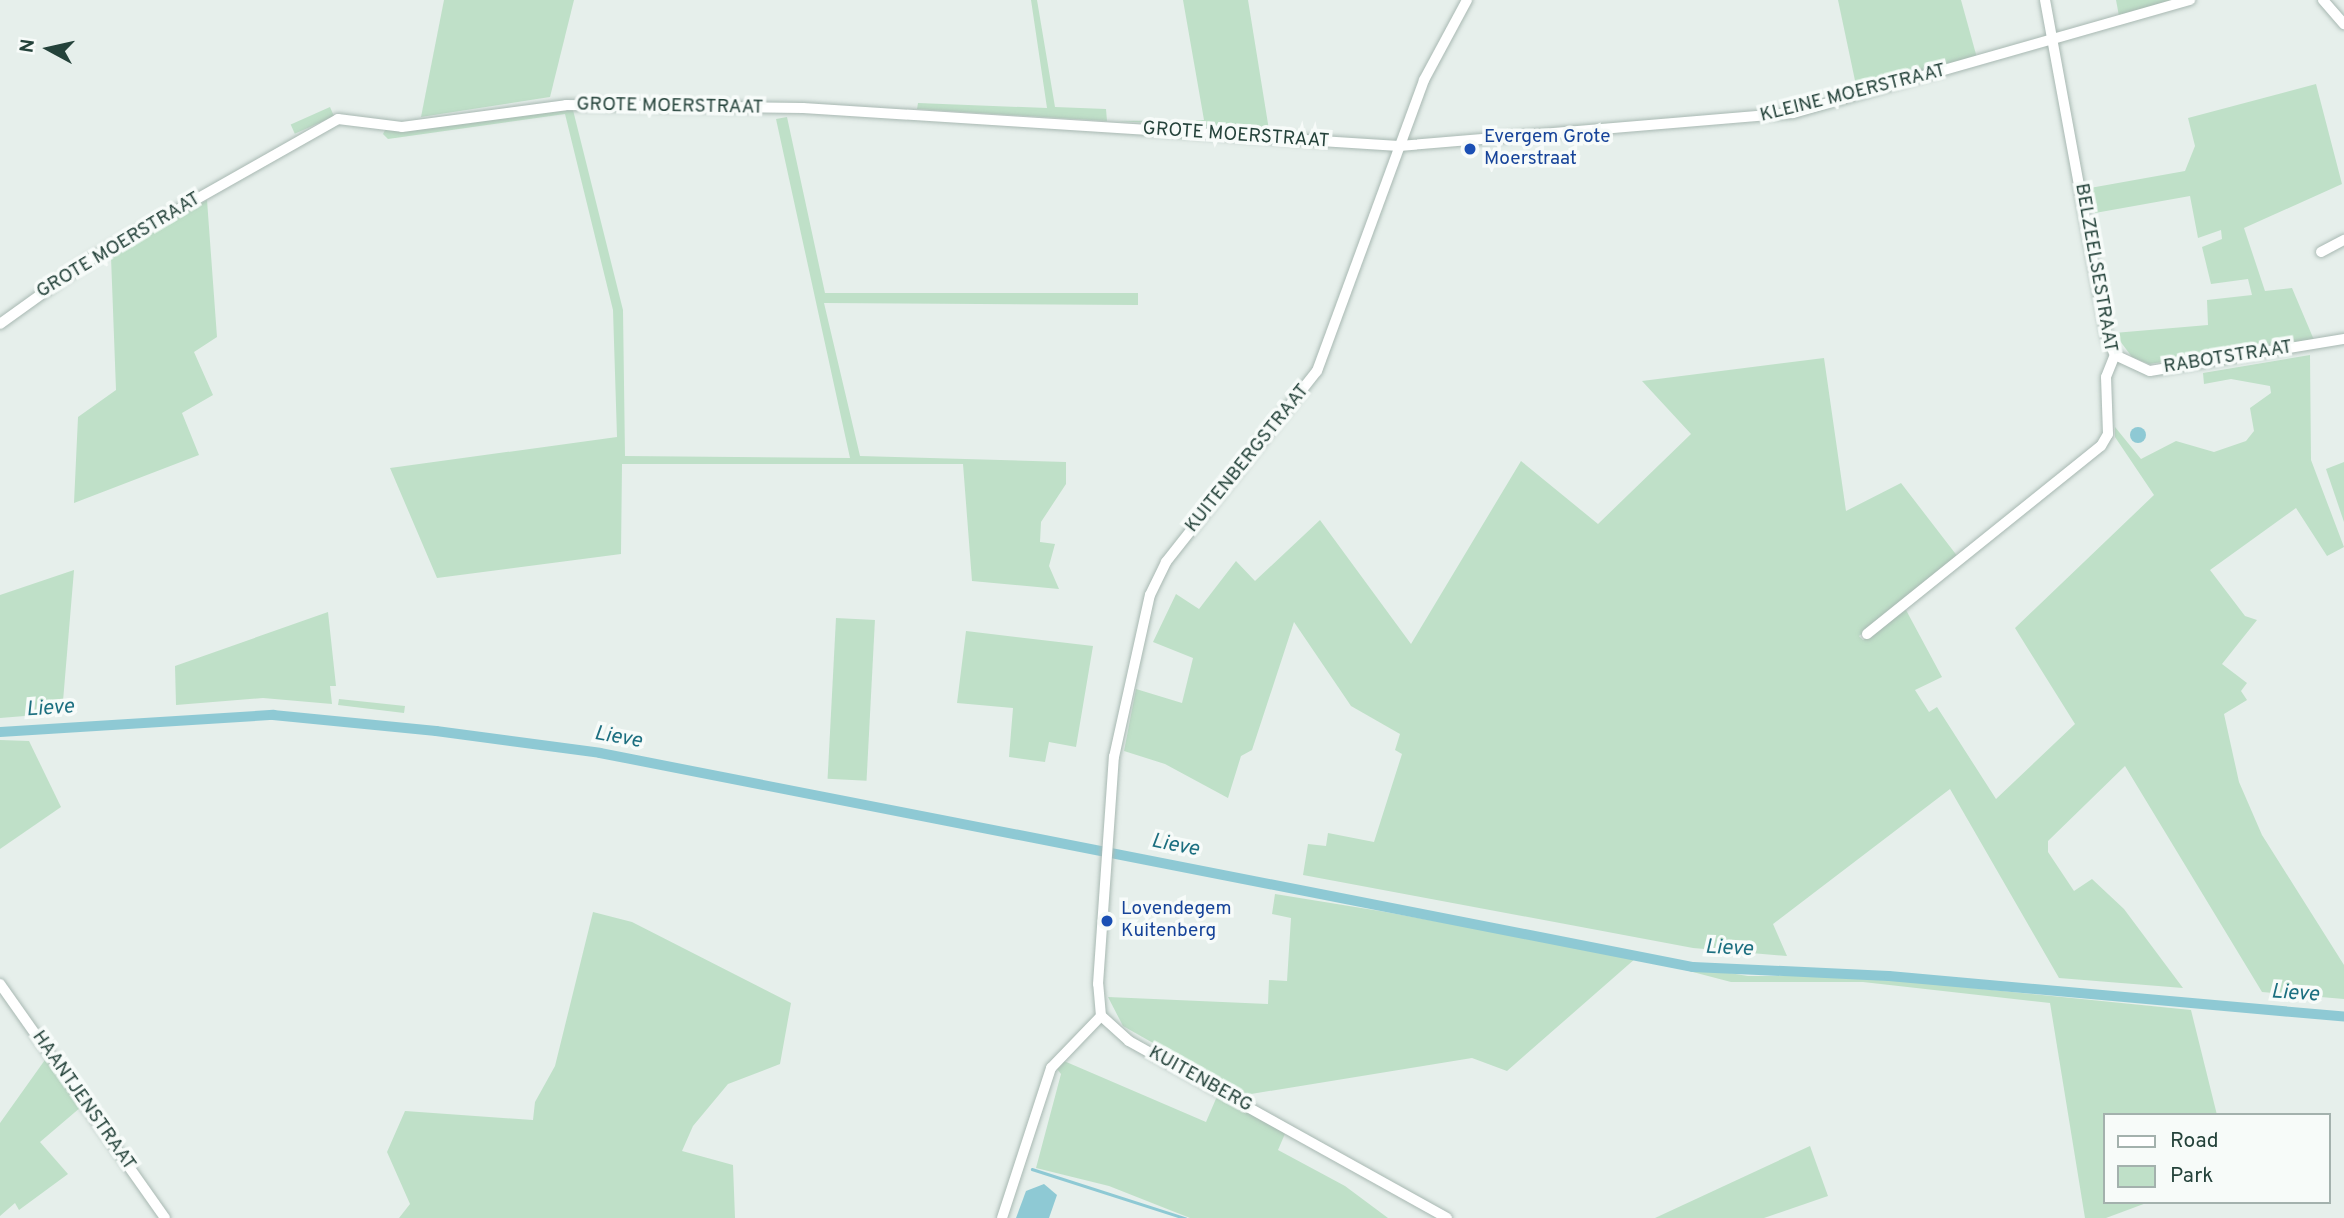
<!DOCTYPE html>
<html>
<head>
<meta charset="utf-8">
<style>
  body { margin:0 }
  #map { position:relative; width:2344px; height:1218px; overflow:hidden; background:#e6efeb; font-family:Overpass,sans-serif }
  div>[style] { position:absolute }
  .green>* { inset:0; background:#bfe0c8; transform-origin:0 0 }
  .water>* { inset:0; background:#8ec9d4 }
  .round { border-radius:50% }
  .stream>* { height:2.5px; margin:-1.25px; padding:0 1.25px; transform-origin:1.25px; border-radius:1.25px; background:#8ec9d4 }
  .canal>* { height:10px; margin:-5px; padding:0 5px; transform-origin:5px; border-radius:5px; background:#8ec9d4 }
  .roads { filter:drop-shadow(0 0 2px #a8b8b2) drop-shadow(0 0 2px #a8b8b2) }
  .minor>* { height:10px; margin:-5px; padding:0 5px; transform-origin:5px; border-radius:5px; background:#fff }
  .dots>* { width:19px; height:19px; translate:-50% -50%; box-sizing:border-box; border:4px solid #f7fbf9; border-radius:50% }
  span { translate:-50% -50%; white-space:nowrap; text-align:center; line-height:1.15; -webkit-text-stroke:7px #f7fbf9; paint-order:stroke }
  .street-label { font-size:19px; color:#24423a }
  .transit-label { font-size:19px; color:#164399 }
  .left { translate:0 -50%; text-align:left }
  .water-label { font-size:21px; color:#1c6f80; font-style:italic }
  .legend { position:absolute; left:2103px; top:1113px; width:228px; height:91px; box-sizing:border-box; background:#f7fbf9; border:2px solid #a3b1ad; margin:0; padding:9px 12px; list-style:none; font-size:21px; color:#24423a }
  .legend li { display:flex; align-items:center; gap:14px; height:35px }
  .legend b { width:35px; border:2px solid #a3b1ad }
  .north { position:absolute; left:14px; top:14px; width:70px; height:70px; -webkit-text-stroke:5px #f7fbf9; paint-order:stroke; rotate:278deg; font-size:19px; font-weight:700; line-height:28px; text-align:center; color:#24423a }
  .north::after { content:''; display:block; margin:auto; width:24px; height:32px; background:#24423a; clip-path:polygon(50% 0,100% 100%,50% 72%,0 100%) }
</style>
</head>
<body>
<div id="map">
  <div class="green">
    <i style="clip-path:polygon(444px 0,574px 0,550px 97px,421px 117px)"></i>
    <i style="clip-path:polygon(1031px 0,1037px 0,1055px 107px,1106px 109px,1107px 121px,917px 109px,918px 103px,1047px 108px)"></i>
    <i style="clip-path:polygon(1183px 0,1248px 0,1269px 130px,1117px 121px,1204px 120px)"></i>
    <i style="clip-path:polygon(1838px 0,1961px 0,1977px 58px,1857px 90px)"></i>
    <i style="clip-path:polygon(2116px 0,2174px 0,2119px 16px)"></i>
    <i style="clip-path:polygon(2316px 84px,2342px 184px,2244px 228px,2265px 291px,2292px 288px,2314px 340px,2149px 364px,2132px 357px,2114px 333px,2208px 325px,2207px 300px,2252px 295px,2248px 279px,2211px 284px,2202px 247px,2222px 239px,2221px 230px,2198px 238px,2190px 196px,2095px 213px,2090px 188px,2185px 171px,2195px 146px,2188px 118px)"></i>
    <i style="left:330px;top:107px;width:10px;height:43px;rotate:66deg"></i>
    <i style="clip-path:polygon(573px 110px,623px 310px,625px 456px,850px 458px,776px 119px,787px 117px,825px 293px,1138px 293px,1138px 305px,824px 303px,860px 456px,1066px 462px,1066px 484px,1041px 522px,1040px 542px,1055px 544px,1049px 566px,1059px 589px,972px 581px,963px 464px,622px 464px,621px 554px,437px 578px,390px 468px,617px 437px,613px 310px,565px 114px,388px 139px,383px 134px,386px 128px)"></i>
    <i style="clip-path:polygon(207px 200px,217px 337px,194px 352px,213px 395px,182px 413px,199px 455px,74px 503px,78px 417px,116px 390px,111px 257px)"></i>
    <i style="clip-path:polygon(2310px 355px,2311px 460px,2344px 547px,2327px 556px,2296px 508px,2210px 570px,2245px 616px,2257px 620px,2222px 664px,2247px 683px,2241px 691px,2247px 700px,2224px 714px,2239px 782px,2262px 835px,2344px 965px,2344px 999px,2262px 992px,2125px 766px,2048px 841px,2048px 852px,2074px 891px,2092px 879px,2124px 909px,2183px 988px,2059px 978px,1950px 789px,1773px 924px,1787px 956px,1693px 948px,1303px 875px,1308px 844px,1326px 846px,1328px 833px,1374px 842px,1402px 754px,1395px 750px,1400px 734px,1351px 706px,1294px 622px,1252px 750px,1241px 756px,1228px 798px,1165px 764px,1124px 751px,1136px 689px,1182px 703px,1193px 658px,1153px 642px,1176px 594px,1199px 609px,1236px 561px,1255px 581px,1320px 520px,1411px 644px,1521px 461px,1598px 524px,1691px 434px,1642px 381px,1824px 358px,1846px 511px,1901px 483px,1958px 557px,1859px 636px,1863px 640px,1906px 610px,1942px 677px,1915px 690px,1929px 712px,1937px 707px,1996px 799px,2075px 724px,2015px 628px,2154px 495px,2115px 437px,2115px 427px,2141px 459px,2176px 441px,2214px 452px,2246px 441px,2254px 431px,2250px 408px,2271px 393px,2270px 386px,2231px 379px,2204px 384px,2203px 373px)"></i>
    <i style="clip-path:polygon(2344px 462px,2344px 522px,2326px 469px)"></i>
    <i style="clip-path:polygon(74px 570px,62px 713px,0 718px,0 595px)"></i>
    <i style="clip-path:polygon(328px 612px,336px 686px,330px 686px,332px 704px,263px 698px,176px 705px,175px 666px)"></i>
    <i style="left:836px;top:618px;width:39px;height:161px;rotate:3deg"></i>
    <i style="clip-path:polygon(966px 631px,1093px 646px,1076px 747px,1049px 742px,1045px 762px,1009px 757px,1013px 708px,957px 703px)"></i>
    <i style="clip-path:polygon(339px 699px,405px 706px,404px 713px,338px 705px)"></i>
    <i style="clip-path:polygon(0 740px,29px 741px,61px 807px,0 849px)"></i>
    <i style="clip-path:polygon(1275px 894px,1380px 911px,1636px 958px,1507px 1071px,1472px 1058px,1245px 1095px,1123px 1026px,1108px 997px,1268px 1004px,1269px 980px,1287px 981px,1291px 918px,1272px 914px)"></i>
    <i style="clip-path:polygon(593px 912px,632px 922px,791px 1003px,780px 1064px,728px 1084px,693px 1126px,682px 1151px,733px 1165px,735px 1218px,399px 1218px,410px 1204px,387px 1152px,405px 1111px,533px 1120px,535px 1102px,555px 1066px)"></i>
    <i style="clip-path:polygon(1643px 959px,1748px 976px,1854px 976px,2191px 1010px,2217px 1115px,2104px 1115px,2104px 1202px,2149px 1202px,2106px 1218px,2085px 1218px,2050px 1003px,1863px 982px,1731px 982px)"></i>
    <i style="clip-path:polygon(47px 1057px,81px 1107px,40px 1142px,68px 1174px,19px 1210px,15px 1203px,0 1216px,0 1123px)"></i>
    <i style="clip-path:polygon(1064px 1061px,1206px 1122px,1218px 1094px,1287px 1129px,1278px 1150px,1345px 1186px,1388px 1218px,1190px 1218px,1109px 1186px,1036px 1168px,1061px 1074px,1057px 1069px)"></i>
    <i style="clip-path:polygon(1810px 1146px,1828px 1196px,1764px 1218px,1655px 1218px)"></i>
  </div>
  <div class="water">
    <i class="round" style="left:2130px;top:427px;width:16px;height:16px"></i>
    <i style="clip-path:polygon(1044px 1184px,1057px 1195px,1049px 1218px,1016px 1218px,1026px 1191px)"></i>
  </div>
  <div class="stream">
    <i style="left:1032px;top:1169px;width:161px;rotate:17.8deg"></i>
  </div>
  <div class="canal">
    <i style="left:0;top:732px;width:274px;rotate:-3.6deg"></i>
    <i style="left:273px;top:715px;width:164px;rotate:5.6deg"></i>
    <i style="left:436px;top:731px;width:165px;rotate:7.6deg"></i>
    <i style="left:600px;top:753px;width:1114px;rotate:11.08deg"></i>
    <i style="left:1693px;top:967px;width:196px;rotate:2.6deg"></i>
    <i style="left:1889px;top:976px;width:457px;rotate:5.1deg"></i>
  </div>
  <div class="roads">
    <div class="minor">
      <i style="left:2045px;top:0;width:344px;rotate:79.6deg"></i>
      <i style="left:2107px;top:338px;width:19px;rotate:65deg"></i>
      <i style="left:2115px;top:355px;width:38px;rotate:25deg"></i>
      <i style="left:2150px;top:371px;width:197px;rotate:-9.4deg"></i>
      <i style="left:2323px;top:0;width:32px;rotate:49deg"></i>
      <i style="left:2321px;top:252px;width:26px;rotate:-28deg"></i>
      <i style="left:0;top:324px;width:110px;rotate:-35.7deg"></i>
      <i style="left:89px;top:260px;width:286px;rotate:-29.5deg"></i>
      <i style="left:338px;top:119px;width:64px;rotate:7.1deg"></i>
      <i style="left:402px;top:127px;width:165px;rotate:-7.6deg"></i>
      <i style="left:566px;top:105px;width:237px;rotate:0.7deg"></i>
      <i style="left:803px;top:108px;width:597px;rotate:3.65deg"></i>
      <i style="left:1399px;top:146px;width:395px;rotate:-4.8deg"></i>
      <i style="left:1793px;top:113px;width:413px;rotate:-15.9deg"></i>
      <i style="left:1867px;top:634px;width:300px;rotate:-38.8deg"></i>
      <i style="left:2101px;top:446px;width:14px;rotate:-60deg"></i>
      <i style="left:2108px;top:434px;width:57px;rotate:-92deg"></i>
      <i style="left:2106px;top:377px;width:24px;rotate:-68deg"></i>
      <i style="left:0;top:984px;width:286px;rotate:54.8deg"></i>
      <i style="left:1002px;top:1218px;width:158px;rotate:-71.9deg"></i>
      <i style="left:1051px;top:1068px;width:72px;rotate:-46.1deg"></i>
      <i style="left:1447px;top:1218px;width:364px;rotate:-150.9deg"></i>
      <i style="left:1129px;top:1041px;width:38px;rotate:-138deg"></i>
      <i style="left:1101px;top:1016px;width:32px;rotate:-95deg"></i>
      <i style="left:1098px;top:984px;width:228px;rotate:-86deg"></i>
      <i style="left:1114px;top:757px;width:166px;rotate:-77.5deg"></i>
      <i style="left:1150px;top:595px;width:37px;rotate:-64deg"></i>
      <i style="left:1166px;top:562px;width:243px;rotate:-51.7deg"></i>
      <i style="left:1317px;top:371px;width:310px;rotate:-69.8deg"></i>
      <i style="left:1424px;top:80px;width:91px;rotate:-61.7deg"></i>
    </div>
  </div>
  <div class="dots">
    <i style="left:1470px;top:149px;background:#1a4fb4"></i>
    <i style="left:1107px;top:921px;background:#1a4fb4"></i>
  </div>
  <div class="street-label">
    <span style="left:1853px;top:94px;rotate:-14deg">KLEINE MOERSTRAAT</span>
    <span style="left:670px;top:107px;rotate:1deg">GROTE MOERSTRAAT</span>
    <span style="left:1236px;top:136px;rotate:4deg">GROTE MOERSTRAAT</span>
    <span style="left:119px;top:246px;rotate:-31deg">GROTE MOERSTRAAT</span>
    <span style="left:2095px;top:268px;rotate:80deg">BELZEELSESTRAAT</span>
    <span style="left:2228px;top:358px;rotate:-9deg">RABOTSTRAAT</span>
    <span style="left:1248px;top:459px;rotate:-51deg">KUITENBERGSTRAAT</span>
    <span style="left:1200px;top:1080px;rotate:29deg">KUITENBERG</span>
    <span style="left:83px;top:1101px;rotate:55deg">HAANTJENSTRAAT</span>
  </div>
  <div class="transit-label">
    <span class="left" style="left:1484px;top:149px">Evergem Grote<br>Moerstraat</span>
    <span class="left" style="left:1121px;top:921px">Lovendegem<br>Kuitenberg</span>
  </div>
  <div class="water-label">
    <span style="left:50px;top:709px;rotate:-4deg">Lieve</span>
    <span style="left:618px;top:738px;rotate:10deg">Lieve</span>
    <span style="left:1175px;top:846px;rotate:11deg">Lieve</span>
    <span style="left:1729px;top:949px;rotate:3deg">Lieve</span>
    <span style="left:2295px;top:994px;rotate:4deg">Lieve</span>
  </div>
  <ul class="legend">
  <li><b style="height:9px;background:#fff"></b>Road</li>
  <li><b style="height:19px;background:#bfe0c8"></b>Park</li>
  </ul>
  <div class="north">N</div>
</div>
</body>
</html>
